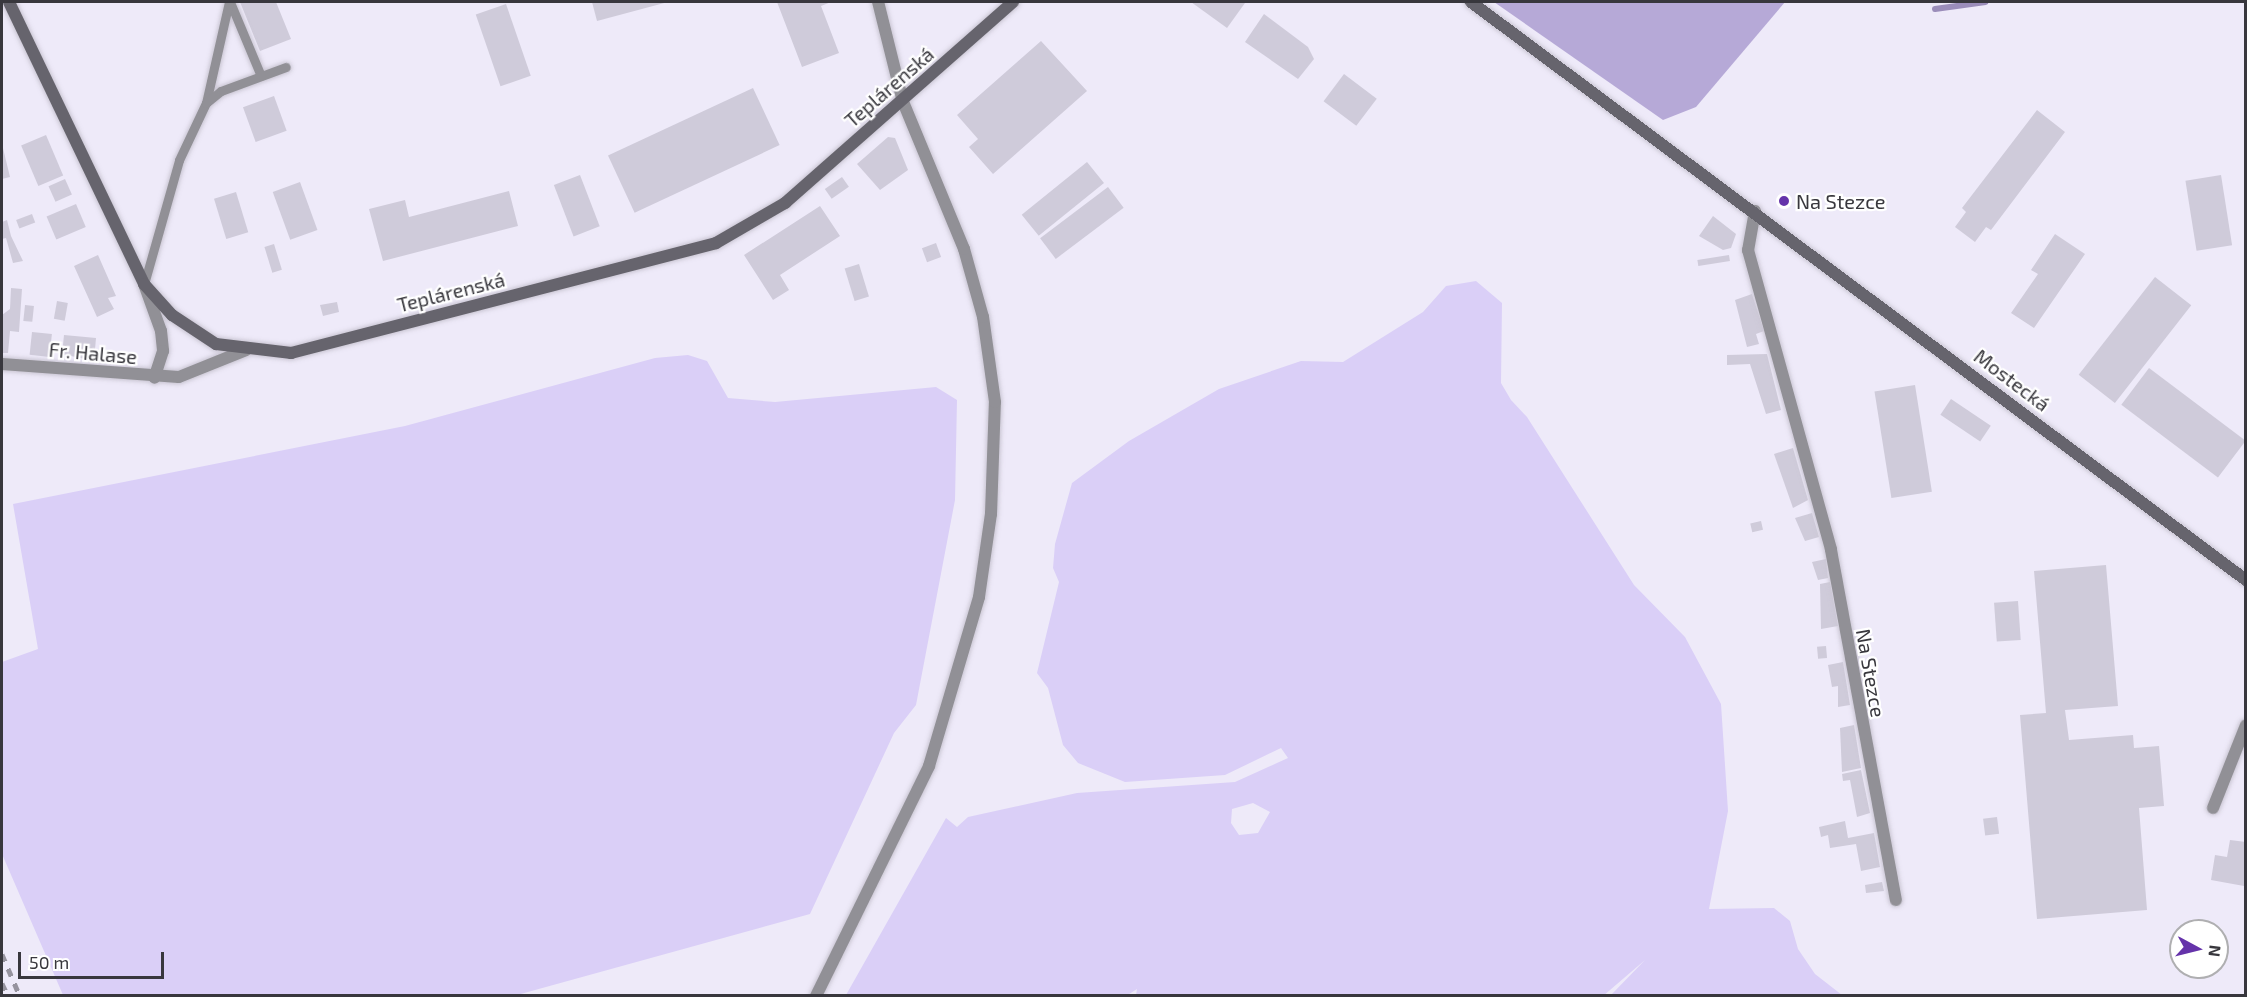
<!DOCTYPE html>
<html>
<head>
<meta charset="utf-8">
<style>
  body { margin:0 }
  #map { position:relative; width:2247px; height:997px; overflow:hidden; background:#eeeaf9; font-family:"Exo 2",sans-serif }
  div>[style] { position:absolute }
  .green>* { inset:0; background:#dacff7 }
  .forest>* { inset:0; background:#b6a9d7 }
  .stream>* { height:6px; margin:-3px; padding:0 3px; transform-origin:3px; border-radius:3px; background:#9b8dba }
  .building>* { inset:0; background:#cfcbda; transform-origin:0 0 }
  .roads { filter:drop-shadow(0 0 2px #cac6d3) drop-shadow(0 0 2px #cac6d3) }
  .lane>* { height:9px; margin:-4.5px; padding:0 4.5px; transform-origin:4.5px; border-radius:4.5px; background:#919096 }
  .street>* { height:12px; margin:-6px; padding:0 6px; transform-origin:6px; border-radius:6px; background:#919096 }
  .secondary>* { height:12px; margin:-6px; padding:0 6px; transform-origin:6px; border-radius:6px; background:#66646d }
  .rail>* { height:4.5px; margin-top:-2.25px; transform-origin:0; background:repeating-linear-gradient(90deg,#96939e 0 8px,transparent 0 16px) }
  .dots>* { width:16px; height:16px; translate:-50% -50%; box-sizing:border-box; border:3px solid #fff; border-radius:50% }
  span { translate:-50% -50%; white-space:nowrap; text-align:center; line-height:1.15; -webkit-text-stroke:4.5px #fff; paint-order:stroke }
  .street-label { font-size:20px; color:#38373d }
  .poi-label { font-size:20px; color:#38373d }
  .left { translate:0 -50%; text-align:left }
  .frame { position:absolute; inset:0; border:3px solid #38373d; pointer-events:none }
  .north { position:absolute; left:2169px; top:919px; width:60px; height:60px; box-sizing:border-box; background:#fff; border:2px solid #afafb1; border-radius:50%; rotate:97deg; font-size:16px; font-weight:700; line-height:24px; text-align:center; color:#38373d }
  .north::after { content:''; display:block; margin:auto; width:21px; height:27px; background:#6533aa; clip-path:polygon(50% 0,100% 100%,50% 72%,0 100%) }
  .scale { position:absolute; left:18px; top:952px; width:146px; height:27px; box-sizing:border-box; border:3px solid #38373d; border-top:0; padding-left:8px; font-size:18px; line-height:21px; white-space:nowrap; color:#38373d; -webkit-text-stroke:4px #fff; paint-order:stroke }
</style>
</head>
<body>
<div id="map">
  <div class="green">
    <i style="clip-path:polygon(evenodd,1476px 281px,1502px 303px,1501px 383px,1511px 400px,1527px 417px,1634px 585px,1685px 637px,1721px 704px,1728px 811px,1709px 909px,1774px 908px,1790px 921px,1798px 949px,1815px 974px,1842px 995px,1611px 995px,1645px 960px,1603px 996px,1136px 995px,1137px 989px,1126px 996px,846px 995px,946px 818px,957px 827px,968px 817px,1077px 793px,1235px 782px,1288px 758px,1281px 748px,1225px 775px,1125px 782px,1078px 763px,1063px 745px,1048px 688px,1037px 673px,1059px 582px,1053px 568px,1055px 544px,1072px 483px,1129px 441px,1219px 389px,1301px 361px,1343px 362px,1423px 312px,1446px 286px,1476px 281px,1253px 803px,1270px 812px,1258px 833px,1239px 835px,1231px 823px,1232px 809px,1253px 803px)"></i>
    <i style="clip-path:polygon(688px 355px,707px 361px,728px 398px,775px 402px,936px 387px,957px 400px,955px 500px,916px 705px,894px 733px,810px 914px,517px 995px,63px 995px,2px 854px,2px 662px,38px 649px,13px 504px,405px 426px,655px 358px)"></i>
  </div>
  <div class="forest">
    <i style="clip-path:polygon(1494px 2px,1785px 2px,1696px 107px,1663px 120px)"></i>
  </div>
  <div class="stream">
    <i style="left:1935px;top:9px;width:51px;rotate:-7.8deg"></i>
  </div>
  <div class="building">
    <i style="clip-path:polygon(240px 2px,276px 2px,291px 39px,260px 51px)"></i>
    <i style="clip-path:polygon(592px 2px,668px 2px,597px 21px)"></i>
    <i style="clip-path:polygon(777px 2px,831px 2px,821px 6px,839px 53px,802px 67px)"></i>
    <i style="clip-path:polygon(1191px 2px,1243px 2px,1245px 3px,1227px 28px)"></i>
    <i style="left:506px;top:4px;width:76px;height:32px;rotate:71deg"></i>
    <i style="clip-path:polygon(1264px 14px,1308px 47px,1314px 59px,1298px 79px,1245px 42px)"></i>
    <i style="clip-path:polygon(1041px 41px,1087px 91px,993px 174px,969px 147px,978px 139px,957px 115px)"></i>
    <i style="left:1344px;top:74px;width:41px;height:34px;rotate:37deg"></i>
    <i style="left:753px;top:88px;width:63px;height:160px;rotate:65deg"></i>
    <i style="left:274px;top:96px;width:37px;height:33px;rotate:70deg"></i>
    <i style="clip-path:polygon(2037px 110px,2065px 132px,1991px 230px,1986px 227px,1975px 242px,1955px 227px,1966px 212px,1962px 208px)"></i>
    <i style="left:46px;top:135px;width:44px;height:27px;rotate:67deg"></i>
    <i style="clip-path:polygon(888px 137px,895px 138px,908px 170px,880px 190px,857px 164px)"></i>
    <i style="clip-path:polygon(2px 144px,10px 177px,2px 179px)"></i>
    <i style="left:1087px;top:162px;width:27px;height:84px;rotate:51deg"></i>
    <i style="left:580px;top:175px;width:55px;height:28px;rotate:69deg"></i>
    <i style="left:2221px;top:175px;width:71px;height:36px;rotate:81deg"></i>
    <i style="left:842px;top:177px;width:12px;height:21px;rotate:55deg"></i>
    <i style="left:65px;top:179px;width:17px;height:18px;rotate:66deg"></i>
    <i style="left:300px;top:182px;width:51px;height:29px;rotate:70deg"></i>
    <i style="left:1108px;top:187px;width:26px;height:85px;rotate:53deg"></i>
    <i style="clip-path:polygon(509px 191px,518px 226px,383px 261px,369px 209px,405px 200px,409px 217px)"></i>
    <i style="left:236px;top:192px;width:42px;height:23px;rotate:73deg"></i>
    <i style="left:76px;top:204px;width:25px;height:32px;rotate:67deg"></i>
    <i style="clip-path:polygon(820px 206px,840px 236px,780px 275px,789px 290px,773px 300px,744px 255px)"></i>
    <i style="left:32px;top:214px;width:9px;height:17px;rotate:69deg"></i>
    <i style="clip-path:polygon(1713px 216px,1736px 234px,1731px 248px,1723px 250px,1699px 236px)"></i>
    <i style="clip-path:polygon(7px 220px,11px 236px,23px 261px,13px 263px,6px 238px,2px 239px,2px 222px)"></i>
    <i style="clip-path:polygon(2055px 234px,2085px 254px,2034px 328px,2011px 313px,2038px 274px,2031px 270px)"></i>
    <i style="left:936px;top:243px;width:15px;height:15px;rotate:70deg"></i>
    <i style="left:274px;top:244px;width:27px;height:10px;rotate:73deg"></i>
    <i style="clip-path:polygon(98px 255px,116px 296px,108px 298px,114px 309px,97px 317px,74px 266px)"></i>
    <i style="left:1729px;top:255px;width:6px;height:32px;rotate:81deg"></i>
    <i style="left:859px;top:264px;width:34px;height:15px;rotate:73deg"></i>
    <i style="left:2155px;top:277px;width:46px;height:124px;rotate:38deg"></i>
    <i style="clip-path:polygon(11px 288px,22px 289px,19px 332px,10px 331px,8px 353px,2px 353px,2px 315px,10px 309px)"></i>
    <i style="clip-path:polygon(1752px 294px,1764px 331px,1756px 334px,1759px 344px,1747px 347px,1735px 300px)"></i>
    <i style="left:57px;top:301px;width:11px;height:18px;rotate:10deg"></i>
    <i style="clip-path:polygon(337px 302px,339px 312px,323px 316px,320px 305px)"></i>
    <i style="left:25px;top:305px;width:9px;height:16px;rotate:6deg"></i>
    <i style="left:32px;top:332px;width:20px;height:23px;rotate:6deg"></i>
    <i style="clip-path:polygon(64px 335px,96px 338px,94px 361px,62px 354px)"></i>
    <i style="clip-path:polygon(1767px 354px,1781px 410px,1766px 414px,1750px 364px,1727px 365px,1727px 355px)"></i>
    <i style="left:2149px;top:368px;width:121px;height:46px;rotate:37deg"></i>
    <i style="left:1915px;top:385px;width:108px;height:41px;rotate:81deg"></i>
    <i style="left:1951px;top:399px;width:48px;height:19px;rotate:34deg"></i>
    <i style="clip-path:polygon(1793px 448px,1808px 500px,1793px 508px,1774px 454px)"></i>
    <i style="clip-path:polygon(1812px 513px,1819px 537px,1805px 541px,1795px 518px)"></i>
    <i style="left:1761px;top:521px;width:9px;height:11px;rotate:77deg"></i>
    <i style="clip-path:polygon(1826px 559px,1828px 578px,1818px 580px,1812px 562px)"></i>
    <i style="clip-path:polygon(2106px 565px,2118px 706px,2065px 710px,2069px 740px,2133px 735px,2134px 748px,2159px 746px,2164px 806px,2139px 808px,2147px 910px,2037px 919px,2020px 715px,2046px 713px,2034px 571px)"></i>
    <i style="clip-path:polygon(1830px 582px,1838px 626px,1821px 629px,1820px 584px)"></i>
    <i style="left:2018px;top:601px;width:39px;height:24px;rotate:86deg"></i>
    <i style="left:1826px;top:646px;width:12px;height:9px;rotate:85deg"></i>
    <i style="clip-path:polygon(1843px 662px,1850px 705px,1838px 707px,1838px 686px,1832px 687px,1828px 665px)"></i>
    <i style="clip-path:polygon(1854px 725px,1861px 768px,1842px 772px,1840px 728px)"></i>
    <i style="clip-path:polygon(1861px 770px,1870px 813px,1857px 817px,1850px 780px,1843px 781px,1842px 774px)"></i>
    <i style="left:1997px;top:817px;width:17px;height:14px;rotate:83deg"></i>
    <i style="clip-path:polygon(1845px 821px,1848px 838px,1874px 833px,1880px 867px,1861px 871px,1856px 844px,1830px 848px,1828px 835px,1821px 837px,1819px 827px)"></i>
    <i style="clip-path:polygon(2230px 840px,2246px 842px,2244px 886px,2211px 880px,2215px 855px,2227px 857px)"></i>
    <i style="clip-path:polygon(1882px 882px,1884px 891px,1866px 893px,1865px 885px)"></i>
  </div>
  <div class="roads">
    <div class="lane">
      <i style="left:230px;top:2px;width:80px;rotate:67.3deg"></i>
      <i style="left:206px;top:103px;width:104px;rotate:-77.2deg"></i>
      <i style="left:144px;top:284px;width:129px;rotate:-74.2deg"></i>
      <i style="left:179px;top:160px;width:63px;rotate:-64.7deg"></i>
      <i style="left:206px;top:103px;width:19px;rotate:-39deg"></i>
      <i style="left:221px;top:91px;width:69px;rotate:-20.3deg"></i>
    </div>
    <div class="street">
      <i style="left:1755px;top:211px;width:40px;rotate:100deg"></i>
      <i style="left:1748px;top:250px;width:311px;rotate:74.5deg"></i>
      <i style="left:1831px;top:550px;width:356px;rotate:79.5deg"></i>
      <i style="left:144px;top:284px;width:50px;rotate:70.1deg"></i>
      <i style="left:161px;top:331px;width:20px;rotate:84deg"></i>
      <i style="left:163px;top:351px;width:28px;rotate:108deg"></i>
      <i style="left:2px;top:364px;width:177px;rotate:4.2deg"></i>
      <i style="left:179px;top:377px;width:72px;rotate:-21.9deg"></i>
      <i style="left:2213px;top:808px;width:89px;rotate:-68.3deg"></i>
      <i style="left:816px;top:996px;width:256px;rotate:-63.8deg"></i>
      <i style="left:929px;top:766px;width:176px;rotate:-73.5deg"></i>
      <i style="left:979px;top:597px;width:84px;rotate:-81.8deg"></i>
      <i style="left:991px;top:514px;width:112px;rotate:-88deg"></i>
      <i style="left:995px;top:402px;width:86px;rotate:-98deg"></i>
      <i style="left:983px;top:317px;width:71px;rotate:-105.6deg"></i>
      <i style="left:964px;top:249px;width:159px;rotate:-112.5deg"></i>
      <i style="left:903px;top:102px;width:103px;rotate:-104deg"></i>
    </div>
    <div class="secondary">
      <i style="left:9px;top:2px;width:313px;rotate:64.4deg"></i>
      <i style="left:144px;top:284px;width:42px;rotate:47.9deg"></i>
      <i style="left:172px;top:315px;width:53px;rotate:33.4deg"></i>
      <i style="left:216px;top:344px;width:76px;rotate:6.8deg"></i>
      <i style="left:291px;top:353px;width:439px;rotate:-14.5deg"></i>
      <i style="left:716px;top:243px;width:80px;rotate:-30.1deg"></i>
      <i style="left:785px;top:203px;width:304px;rotate:-41.4deg"></i>
      <i style="left:1471px;top:2px;width:967px;rotate:36.72deg"></i>
    </div>
  </div>
  <div class="rail">
    <i style="left:2px;top:954px;width:46px;rotate:66.8deg"></i>
    <i style="left:2px;top:983px;width:14px;rotate:65deg"></i>
  </div>
  <div class="dots">
    <i style="left:1784px;top:201px;background:#6533aa"></i>
  </div>
  <div class="street-label">
    <span style="left:889px;top:87px;rotate:-41deg">Teplárenská</span>
    <span style="left:451px;top:292px;rotate:-14deg">Teplárenská</span>
    <span style="left:93px;top:353px;rotate:5deg">Fr. Halase</span>
    <span style="left:2012px;top:380px;rotate:37deg">Mostecká</span>
    <span style="left:1871px;top:673px;rotate:80deg">Na Stezce</span>
  </div>
  <div class="poi-label">
    <span class="left" style="left:1796px;top:201px">Na Stezce</span>
  </div>
  <div class="frame"></div>
  <div class="north">N</div>
  <div class="scale">50 m</div>
</div>
</body>
</html>
